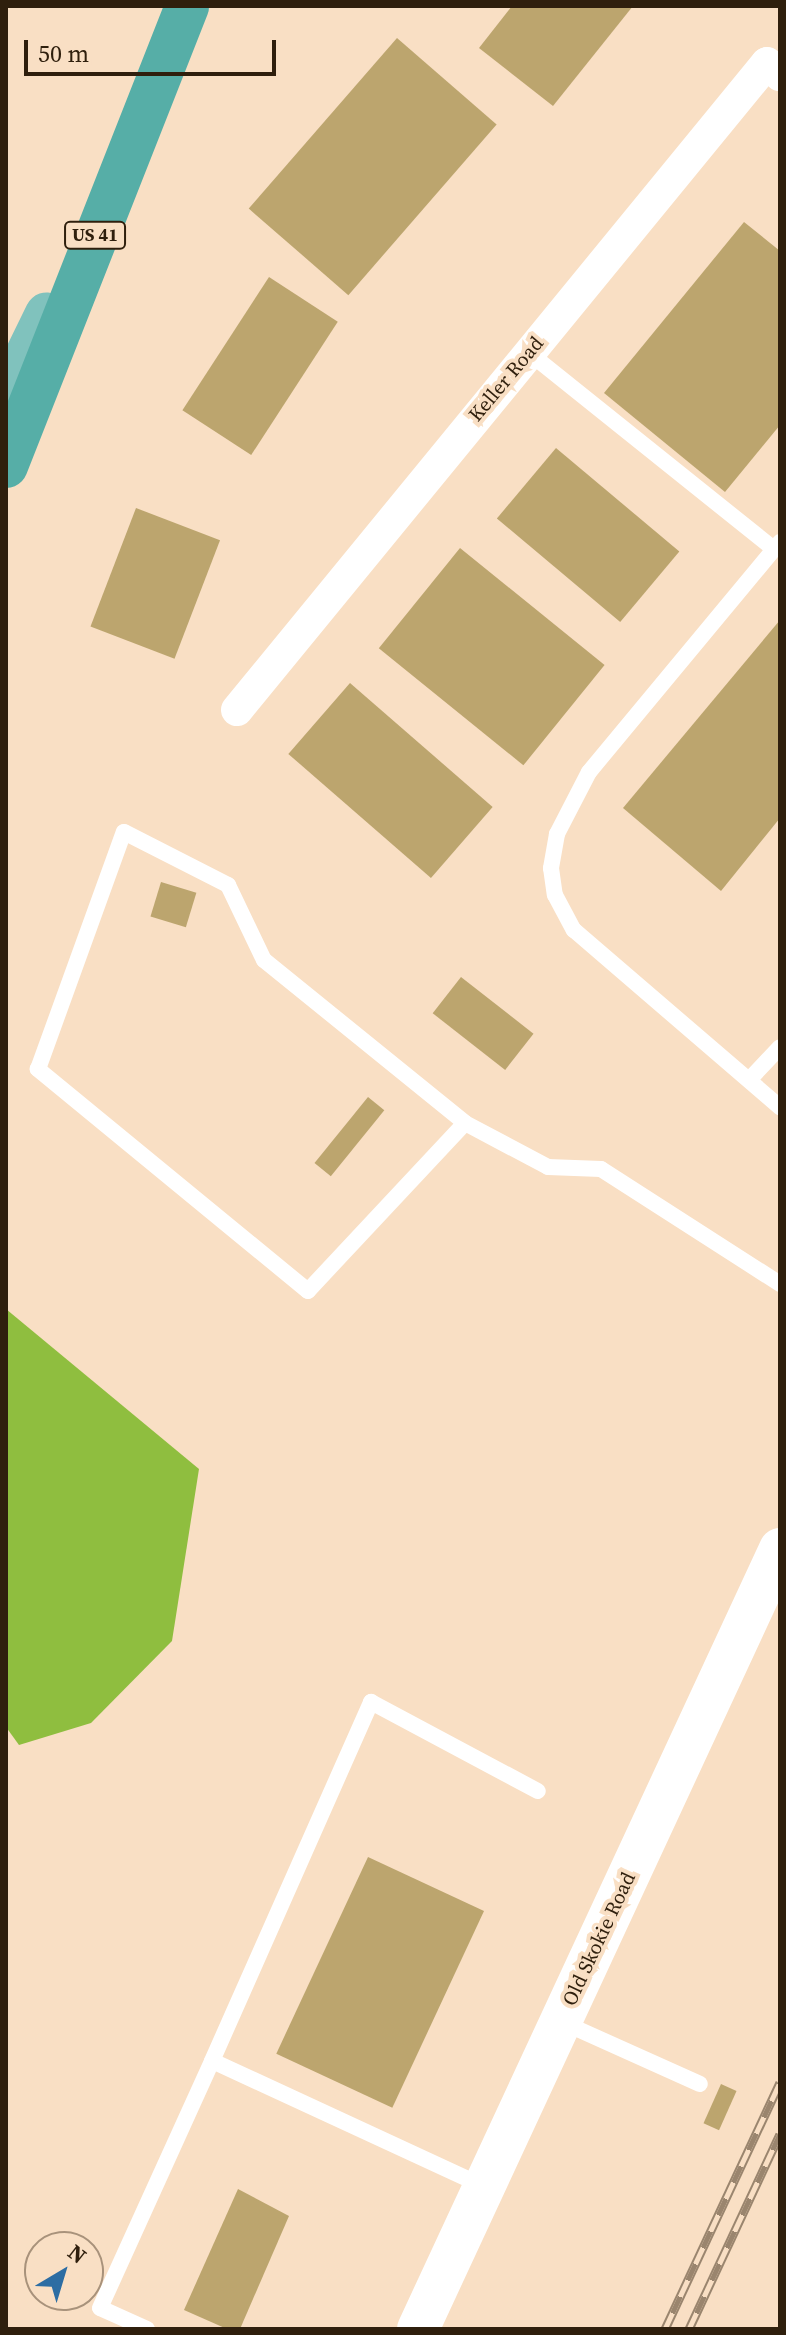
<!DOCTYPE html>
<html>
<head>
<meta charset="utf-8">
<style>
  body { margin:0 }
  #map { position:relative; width:786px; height:2335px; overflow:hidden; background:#f9dfc4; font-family:"Source Serif 4",serif }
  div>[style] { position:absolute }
  .forest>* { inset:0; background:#8fbe3f }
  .building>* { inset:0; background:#bca56e; transform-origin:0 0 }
  .service>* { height:16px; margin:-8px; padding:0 8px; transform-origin:8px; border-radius:8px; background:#fff }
  .minor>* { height:32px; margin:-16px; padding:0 16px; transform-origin:16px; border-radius:16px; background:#fff }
  .tertiary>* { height:42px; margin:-21px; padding:0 21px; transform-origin:21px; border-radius:21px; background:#fff }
  .primary>* { height:44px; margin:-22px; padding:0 22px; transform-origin:22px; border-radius:22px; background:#80c2bd }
  .trunk>* { height:44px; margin:-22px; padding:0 22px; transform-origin:22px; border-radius:22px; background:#56aea7 }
  .rail>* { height:9px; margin-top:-4.5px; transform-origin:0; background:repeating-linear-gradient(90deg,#f9dfc4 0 18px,#9a856e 0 36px); box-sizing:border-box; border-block:2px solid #9a856e }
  span { translate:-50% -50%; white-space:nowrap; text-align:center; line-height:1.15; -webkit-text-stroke:8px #f9dfc4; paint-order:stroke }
  .shield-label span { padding:2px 6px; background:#f9dfc4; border:2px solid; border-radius:6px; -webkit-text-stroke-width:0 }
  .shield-label { font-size:18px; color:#2f1f0d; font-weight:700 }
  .street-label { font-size:20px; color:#2f1f0d }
  .frame { position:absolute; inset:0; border:8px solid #2f1f0d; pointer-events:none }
  .north { position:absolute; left:24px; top:2231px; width:80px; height:80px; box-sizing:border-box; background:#f9dfc4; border:2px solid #a8927b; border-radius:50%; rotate:38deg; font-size:22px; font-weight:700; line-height:32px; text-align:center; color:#2f1f0d }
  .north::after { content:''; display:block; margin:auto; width:28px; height:36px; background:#2d6da3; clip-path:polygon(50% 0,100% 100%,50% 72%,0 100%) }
  .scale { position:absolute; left:24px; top:40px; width:252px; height:36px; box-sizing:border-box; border:4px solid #2f1f0d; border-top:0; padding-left:10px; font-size:24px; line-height:28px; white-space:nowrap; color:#2f1f0d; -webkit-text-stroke:6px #f9dfc4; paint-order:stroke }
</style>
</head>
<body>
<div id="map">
  <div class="forest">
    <i style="clip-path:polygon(6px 1309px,199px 1469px,172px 1641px,91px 1723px,19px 1745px,6px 1727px)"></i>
  </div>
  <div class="building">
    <i style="clip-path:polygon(512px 6px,633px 6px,553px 106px,479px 48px)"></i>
    <i style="left:397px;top:38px;width:132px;height:226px;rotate:41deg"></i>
    <i style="clip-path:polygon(744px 222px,780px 251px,780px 425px,725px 492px,604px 393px)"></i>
    <i style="left:269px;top:277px;width:82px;height:159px;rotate:33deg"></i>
    <i style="left:556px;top:448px;width:161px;height:92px;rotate:40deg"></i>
    <i style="left:136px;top:508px;width:90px;height:127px;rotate:21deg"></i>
    <i style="left:460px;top:548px;width:186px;height:129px;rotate:39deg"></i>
    <i style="clip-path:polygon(780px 620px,780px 818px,721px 891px,623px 808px)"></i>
    <i style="left:350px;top:683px;width:189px;height:94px;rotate:41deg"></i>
    <i style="left:161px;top:882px;width:37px;height:36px;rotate:17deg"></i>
    <i style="left:461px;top:977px;width:92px;height:46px;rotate:38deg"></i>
    <i style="left:368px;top:1097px;width:21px;height:85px;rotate:39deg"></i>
    <i style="left:368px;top:1857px;width:128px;height:217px;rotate:25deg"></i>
    <i style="left:721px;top:2084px;width:17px;height:43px;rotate:24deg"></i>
    <i style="clip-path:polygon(238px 2189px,289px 2216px,240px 2329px,227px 2329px,184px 2310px)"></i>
  </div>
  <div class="service">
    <i style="left:528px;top:352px;width:315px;rotate:38.7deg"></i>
    <i style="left:780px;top:542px;width:299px;rotate:129.7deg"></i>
    <i style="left:589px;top:772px;width:70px;rotate:117.3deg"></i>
    <i style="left:557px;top:834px;width:35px;rotate:100deg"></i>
    <i style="left:551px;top:868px;width:27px;rotate:82deg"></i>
    <i style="left:555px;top:895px;width:40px;rotate:62deg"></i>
    <i style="left:574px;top:930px;width:272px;rotate:40.7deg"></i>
    <i style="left:749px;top:1080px;width:45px;rotate:-46.8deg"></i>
    <i style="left:465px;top:1123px;width:230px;rotate:133.1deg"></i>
    <i style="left:308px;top:1291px;width:350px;rotate:-140.6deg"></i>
    <i style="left:38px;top:1069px;width:252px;rotate:-70.1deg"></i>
    <i style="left:124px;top:832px;width:117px;rotate:27deg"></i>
    <i style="left:228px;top:885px;width:83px;rotate:64.4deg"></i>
    <i style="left:264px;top:960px;width:259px;rotate:39deg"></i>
    <i style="left:465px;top:1123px;width:94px;rotate:27.9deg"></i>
    <i style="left:548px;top:1167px;width:53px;rotate:2.2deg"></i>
    <i style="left:601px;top:1169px;width:213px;rotate:32.7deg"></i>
    <i style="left:562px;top:2022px;width:151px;rotate:24.2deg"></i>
    <i style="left:483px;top:2186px;width:298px;rotate:-155.2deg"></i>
    <i style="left:212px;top:2061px;width:393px;rotate:-66.1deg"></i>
    <i style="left:371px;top:1702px;width:189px;rotate:28.1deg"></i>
    <i style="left:147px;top:2329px;width:51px;rotate:-155.9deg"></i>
    <i style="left:100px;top:2308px;width:271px;rotate:-65.6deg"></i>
  </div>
  <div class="minor">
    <i style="left:237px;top:710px;width:836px;rotate:-50.68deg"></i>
    <i style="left:767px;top:63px;width:18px;rotate:43deg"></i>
  </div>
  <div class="tertiary">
    <i style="left:418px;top:2329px;width:860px;rotate:-65.1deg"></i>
  </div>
  <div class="primary">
    <i style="left:6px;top:398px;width:93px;rotate:-64deg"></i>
  </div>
  <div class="trunk">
    <i style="left:6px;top:466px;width:494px;rotate:-68.5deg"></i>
  </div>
  <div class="rail">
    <i style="left:665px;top:2329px;width:272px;rotate:-65deg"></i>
    <i style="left:689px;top:2329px;width:215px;rotate:-65deg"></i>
  </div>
  <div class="shield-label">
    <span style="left:95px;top:235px">US 41</span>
  </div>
  <div class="street-label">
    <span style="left:506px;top:379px;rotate:-50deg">Keller Road</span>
    <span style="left:599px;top:1939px;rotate:-65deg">Old Skokie Road</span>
  </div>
  <div class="frame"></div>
  <div class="north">N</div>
  <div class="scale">50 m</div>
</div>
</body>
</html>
